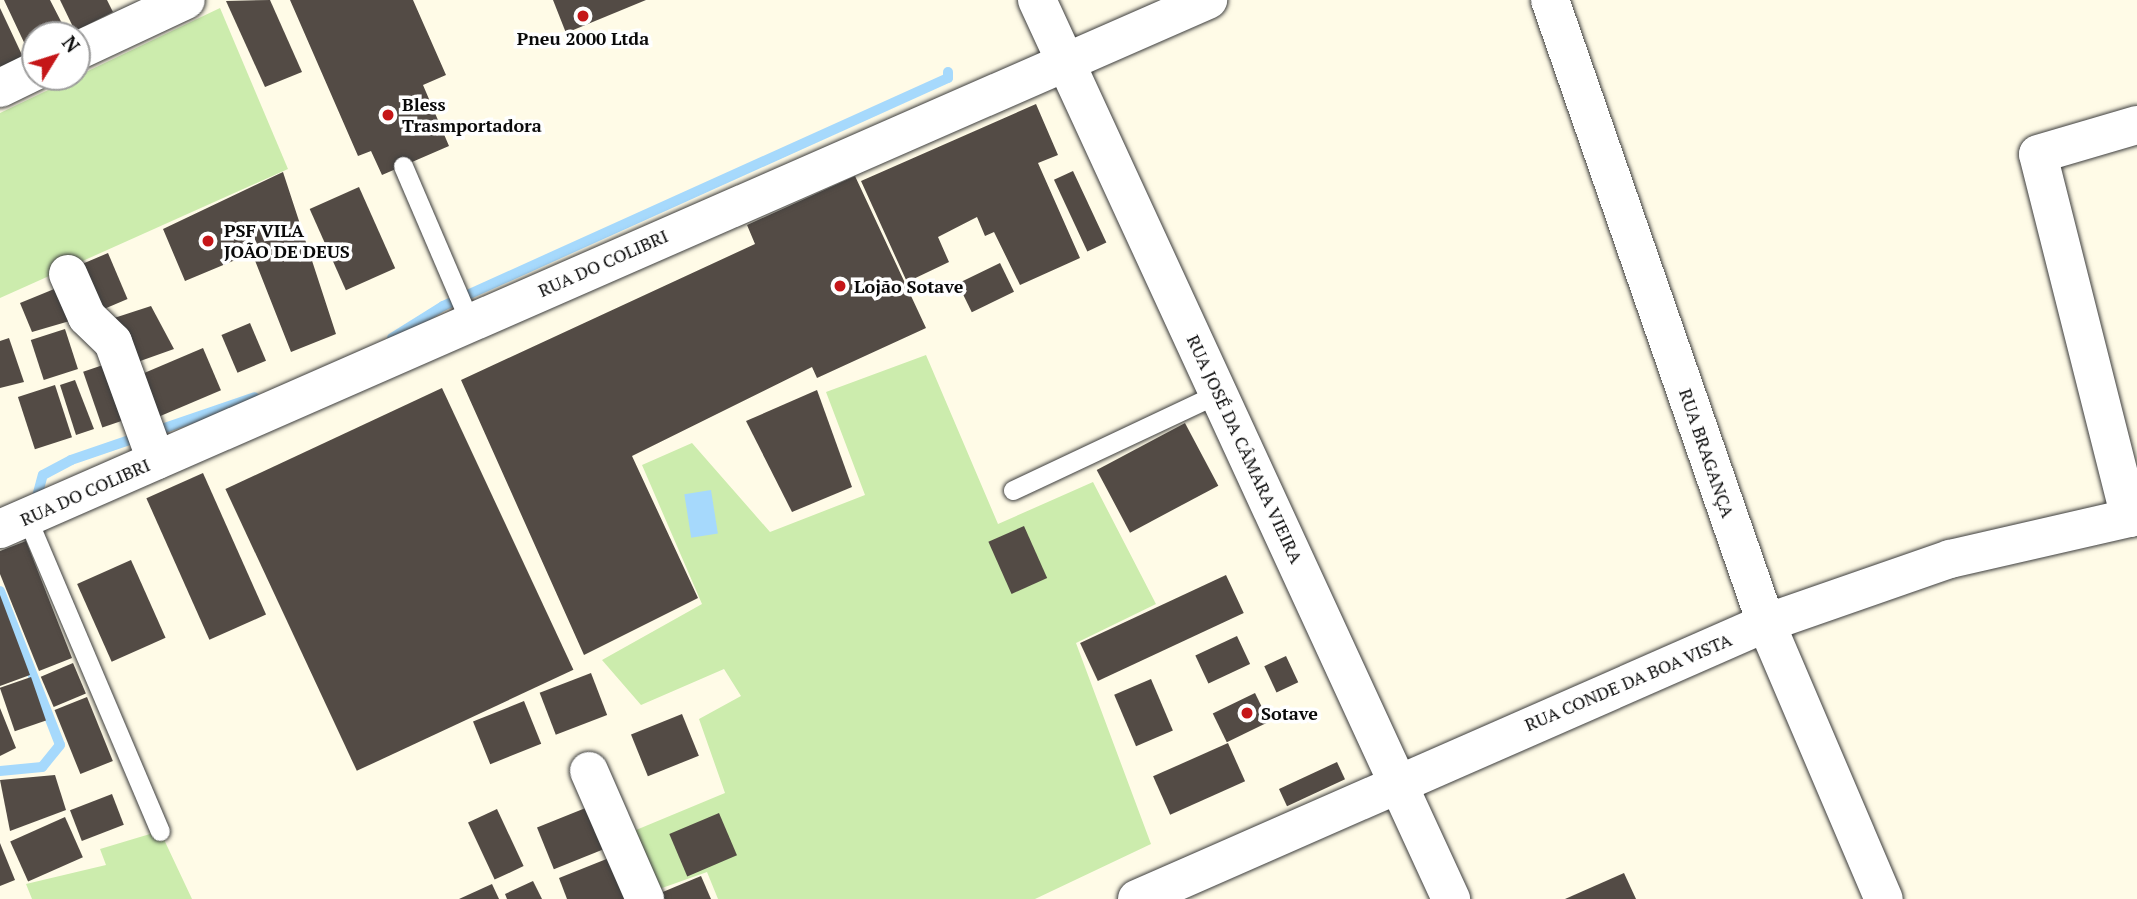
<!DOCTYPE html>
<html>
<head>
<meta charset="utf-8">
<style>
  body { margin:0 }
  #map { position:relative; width:2137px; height:899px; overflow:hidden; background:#fffbe7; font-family:"PT Serif",serif }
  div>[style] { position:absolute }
  .green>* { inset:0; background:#ccecad }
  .water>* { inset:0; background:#a6d9fc; transform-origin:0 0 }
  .stream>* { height:10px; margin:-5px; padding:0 5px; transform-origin:5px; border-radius:5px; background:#a6d9fc }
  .building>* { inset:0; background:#534b45; transform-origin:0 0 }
  .roads { filter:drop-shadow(0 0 2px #3d3d3d) drop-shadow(0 0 2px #3d3d3d) }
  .service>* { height:19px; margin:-9.5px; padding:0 9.5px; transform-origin:9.5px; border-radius:9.5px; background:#fff }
  .minor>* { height:38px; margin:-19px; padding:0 19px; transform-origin:19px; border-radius:19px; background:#fff }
  .dots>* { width:19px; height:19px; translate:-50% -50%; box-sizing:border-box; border:4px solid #fff; border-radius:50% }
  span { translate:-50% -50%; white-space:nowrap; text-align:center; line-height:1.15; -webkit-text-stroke:7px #fff; paint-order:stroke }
  .poi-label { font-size:18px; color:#0a0a0a; font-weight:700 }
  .left { translate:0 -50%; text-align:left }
  .street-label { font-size:18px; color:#0a0a0a }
  .north { position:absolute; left:21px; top:21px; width:70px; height:70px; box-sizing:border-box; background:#fff; border:2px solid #9d9d9d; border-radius:50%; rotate:52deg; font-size:19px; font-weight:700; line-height:28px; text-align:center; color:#0a0a0a }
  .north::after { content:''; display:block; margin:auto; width:24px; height:32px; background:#c51618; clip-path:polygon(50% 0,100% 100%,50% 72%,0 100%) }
</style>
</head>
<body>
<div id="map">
  <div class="green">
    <i style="clip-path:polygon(220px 8px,288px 169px,0 298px,0 113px)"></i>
    <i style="clip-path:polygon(926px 355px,998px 524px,1093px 482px,1156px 604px,1076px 643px,1151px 844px,1035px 899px,718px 899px,707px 872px,648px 893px,624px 835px,725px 793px,699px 719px,741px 696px,724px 669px,641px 705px,602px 660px,702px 604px,642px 465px,692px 443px,770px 532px,865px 495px,826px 392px)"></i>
    <i style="clip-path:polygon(160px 831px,192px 899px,32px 899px,26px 884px,106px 865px,100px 849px)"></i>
  </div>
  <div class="water">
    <i style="left:711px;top:490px;width:44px;height:27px;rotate:81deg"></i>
  </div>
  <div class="stream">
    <i style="left:392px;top:338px;width:60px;rotate:-32.1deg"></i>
    <i style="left:443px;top:306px;width:554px;rotate:-24.3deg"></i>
    <i style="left:948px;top:78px;width:6px;rotate:-90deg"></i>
    <i style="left:35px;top:504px;width:30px;rotate:-75deg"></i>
    <i style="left:43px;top:475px;width:32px;rotate:-28deg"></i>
    <i style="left:71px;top:460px;width:194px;rotate:-18.9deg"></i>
    <i style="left:0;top:591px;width:165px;rotate:68.7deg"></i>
    <i style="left:60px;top:745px;width:28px;rotate:129deg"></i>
    <i style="left:42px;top:767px;width:42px;rotate:174.6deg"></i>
  </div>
  <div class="building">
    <i style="clip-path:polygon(4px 0,50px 0,68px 35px,35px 35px,29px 53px)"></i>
    <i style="clip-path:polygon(60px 0,107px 0,113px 12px,75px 31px)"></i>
    <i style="clip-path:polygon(270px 0,302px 72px,265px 87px,226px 1px)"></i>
    <i style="clip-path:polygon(290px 0,413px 0,446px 75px,423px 85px,449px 146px,382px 175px,371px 151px,358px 156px)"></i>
    <i style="clip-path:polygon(553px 0,646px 0,566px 33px)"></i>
    <i style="clip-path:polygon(0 8px,23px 57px,0 68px)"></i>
    <i style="clip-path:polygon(1036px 104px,1058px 155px,1038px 163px,1080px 258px,1020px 285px,994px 232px,985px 236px,977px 217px,938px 237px,949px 262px,907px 282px,861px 181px)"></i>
    <i style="left:1073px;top:171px;width:79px;height:21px;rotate:65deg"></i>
    <i style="clip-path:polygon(283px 172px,336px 334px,291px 352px,252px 253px,185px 281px,163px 229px)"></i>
    <i style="clip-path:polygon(855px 176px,926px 328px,817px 378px,812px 367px,632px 456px,698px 598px,584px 655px,461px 380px,755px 244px,747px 225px)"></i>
    <i style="left:359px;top:187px;width:89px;height:54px;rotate:66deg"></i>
    <i style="left:108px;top:253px;width:50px;height:39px;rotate:67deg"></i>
    <i style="left:1000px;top:263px;width:32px;height:47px;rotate:64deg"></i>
    <i style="clip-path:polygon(64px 285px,80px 318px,32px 332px,20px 303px)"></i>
    <i style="clip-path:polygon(151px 306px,174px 349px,129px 365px,108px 320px)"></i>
    <i style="left:250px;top:323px;width:41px;height:31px;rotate:67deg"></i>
    <i style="left:65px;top:329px;width:42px;height:36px;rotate:72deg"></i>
    <i style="clip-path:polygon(9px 338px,24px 382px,0 388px,0 341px)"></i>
    <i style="left:203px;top:348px;width:46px;height:76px;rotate:67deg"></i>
    <i style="left:103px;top:365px;width:59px;height:21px;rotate:71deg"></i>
    <i style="clip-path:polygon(75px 380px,94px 429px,76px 435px,60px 385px)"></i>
    <i style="left:55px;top:385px;width:55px;height:39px;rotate:72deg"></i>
    <i style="left:442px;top:388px;width:311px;height:239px;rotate:65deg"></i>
    <i style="clip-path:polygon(817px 390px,852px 487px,792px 512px,746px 421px)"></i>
    <i style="left:1185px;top:423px;width:71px;height:100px;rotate:62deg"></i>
    <i style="left:203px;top:473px;width:155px;height:62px;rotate:66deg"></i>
    <i style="left:1024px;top:526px;width:57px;height:39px;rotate:66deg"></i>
    <i style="clip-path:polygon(26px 541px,72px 658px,39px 671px,0 574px,0 551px)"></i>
    <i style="left:131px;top:560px;width:85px;height:59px;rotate:66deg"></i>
    <i style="left:1226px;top:575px;width:42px;height:161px;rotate:65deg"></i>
    <i style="clip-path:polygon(0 595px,30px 675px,0 686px)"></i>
    <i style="left:1237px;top:636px;width:31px;height:46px;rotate:65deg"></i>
    <i style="left:1286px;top:656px;width:29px;height:24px;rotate:65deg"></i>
    <i style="left:73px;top:663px;width:33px;height:35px;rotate:67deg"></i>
    <i style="left:591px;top:673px;width:45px;height:55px;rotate:69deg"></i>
    <i style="left:31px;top:677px;width:46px;height:33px;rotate:71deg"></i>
    <i style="left:1151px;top:679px;width:56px;height:40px;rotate:67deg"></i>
    <i style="left:1255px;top:693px;width:32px;height:47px;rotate:64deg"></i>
    <i style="left:87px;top:697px;width:69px;height:35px;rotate:68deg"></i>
    <i style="left:524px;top:701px;width:46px;height:55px;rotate:68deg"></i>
    <i style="clip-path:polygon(0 708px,16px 748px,0 756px)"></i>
    <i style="left:682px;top:714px;width:45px;height:55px;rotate:68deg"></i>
    <i style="left:1228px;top:743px;width:42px;height:82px;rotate:66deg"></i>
    <i style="left:1337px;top:762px;width:19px;height:64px;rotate:65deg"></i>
    <i style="clip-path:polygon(55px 775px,66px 810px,10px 831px,0 780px)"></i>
    <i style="left:112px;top:794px;width:33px;height:45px;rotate:69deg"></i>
    <i style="left:588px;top:807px;width:45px;height:55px;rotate:68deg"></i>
    <i style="left:497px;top:809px;width:63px;height:32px;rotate:65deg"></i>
    <i style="left:719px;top:813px;width:46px;height:54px;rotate:67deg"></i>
    <i style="left:65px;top:817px;width:44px;height:60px;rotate:66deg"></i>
    <i style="clip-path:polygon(0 843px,15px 880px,0 886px)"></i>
    <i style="clip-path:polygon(609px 858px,626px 899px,567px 899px,559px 878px)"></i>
    <i style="clip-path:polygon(1624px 873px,1636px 899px,1565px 899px)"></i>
    <i style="clip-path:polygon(701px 876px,711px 899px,646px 899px)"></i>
    <i style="clip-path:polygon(533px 881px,542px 899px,507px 899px,505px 894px)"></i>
    <i style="clip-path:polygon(492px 884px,499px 899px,459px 899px)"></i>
  </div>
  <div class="roads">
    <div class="service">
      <i style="left:403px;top:166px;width:170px;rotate:66.8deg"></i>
      <i style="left:1013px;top:490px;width:228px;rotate:-25.2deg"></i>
      <i style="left:27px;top:518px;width:340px;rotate:67deg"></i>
    </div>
    <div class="minor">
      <i style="left:1037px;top:0;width:990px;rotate:65.27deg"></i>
      <i style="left:1550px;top:0;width:659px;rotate:70.88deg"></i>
      <i style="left:1766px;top:623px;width:300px;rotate:66.9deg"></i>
      <i style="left:77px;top:51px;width:120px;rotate:-25.1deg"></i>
      <i style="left:0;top:88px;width:39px;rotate:-26deg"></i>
      <i style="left:68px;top:274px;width:47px;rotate:66.2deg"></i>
      <i style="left:87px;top:317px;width:36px;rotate:44deg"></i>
      <i style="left:113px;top:342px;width:126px;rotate:70deg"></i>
      <i style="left:2130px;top:518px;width:375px;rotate:-104.2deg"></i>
      <i style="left:2038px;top:154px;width:103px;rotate:-16.3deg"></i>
      <i style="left:0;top:529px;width:1319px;rotate:-23.65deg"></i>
      <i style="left:589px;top:771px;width:140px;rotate:66.4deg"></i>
      <i style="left:1137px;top:899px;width:687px;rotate:-23.69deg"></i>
      <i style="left:1766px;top:623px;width:195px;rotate:-19.2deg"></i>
      <i style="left:1950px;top:559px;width:192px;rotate:-12.9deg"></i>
    </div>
  </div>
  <div class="dots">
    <i style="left:583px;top:16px;background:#c51618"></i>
    <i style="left:388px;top:115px;background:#c51618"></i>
    <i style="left:208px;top:241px;background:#c51618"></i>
    <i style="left:840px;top:286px;background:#c51618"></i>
    <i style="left:1247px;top:713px;background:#c51618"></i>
  </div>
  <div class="poi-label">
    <span style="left:583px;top:38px">Pneu 2000 Ltda</span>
    <span class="left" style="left:402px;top:115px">Bless<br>Trasmportadora</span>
    <span class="left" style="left:224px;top:241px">PSF VILA<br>JOÃO DE DEUS</span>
    <span class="left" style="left:854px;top:286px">Lojão Sotave</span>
    <span class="left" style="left:1261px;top:713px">Sotave</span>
  </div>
  <div class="street-label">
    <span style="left:603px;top:263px;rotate:-24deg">RUA DO COLIBRI</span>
    <span style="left:1245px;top:449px;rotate:65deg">RUA JOSÉ DA CÂMARA VIEIRA</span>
    <span style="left:1707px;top:453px;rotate:71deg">RUA BRAGANÇA</span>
    <span style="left:85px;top:492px;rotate:-24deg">RUA DO COLIBRI</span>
    <span style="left:1628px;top:682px;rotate:-23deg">RUA CONDE DA BOA VISTA</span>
  </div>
  <div class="north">N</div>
</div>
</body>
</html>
